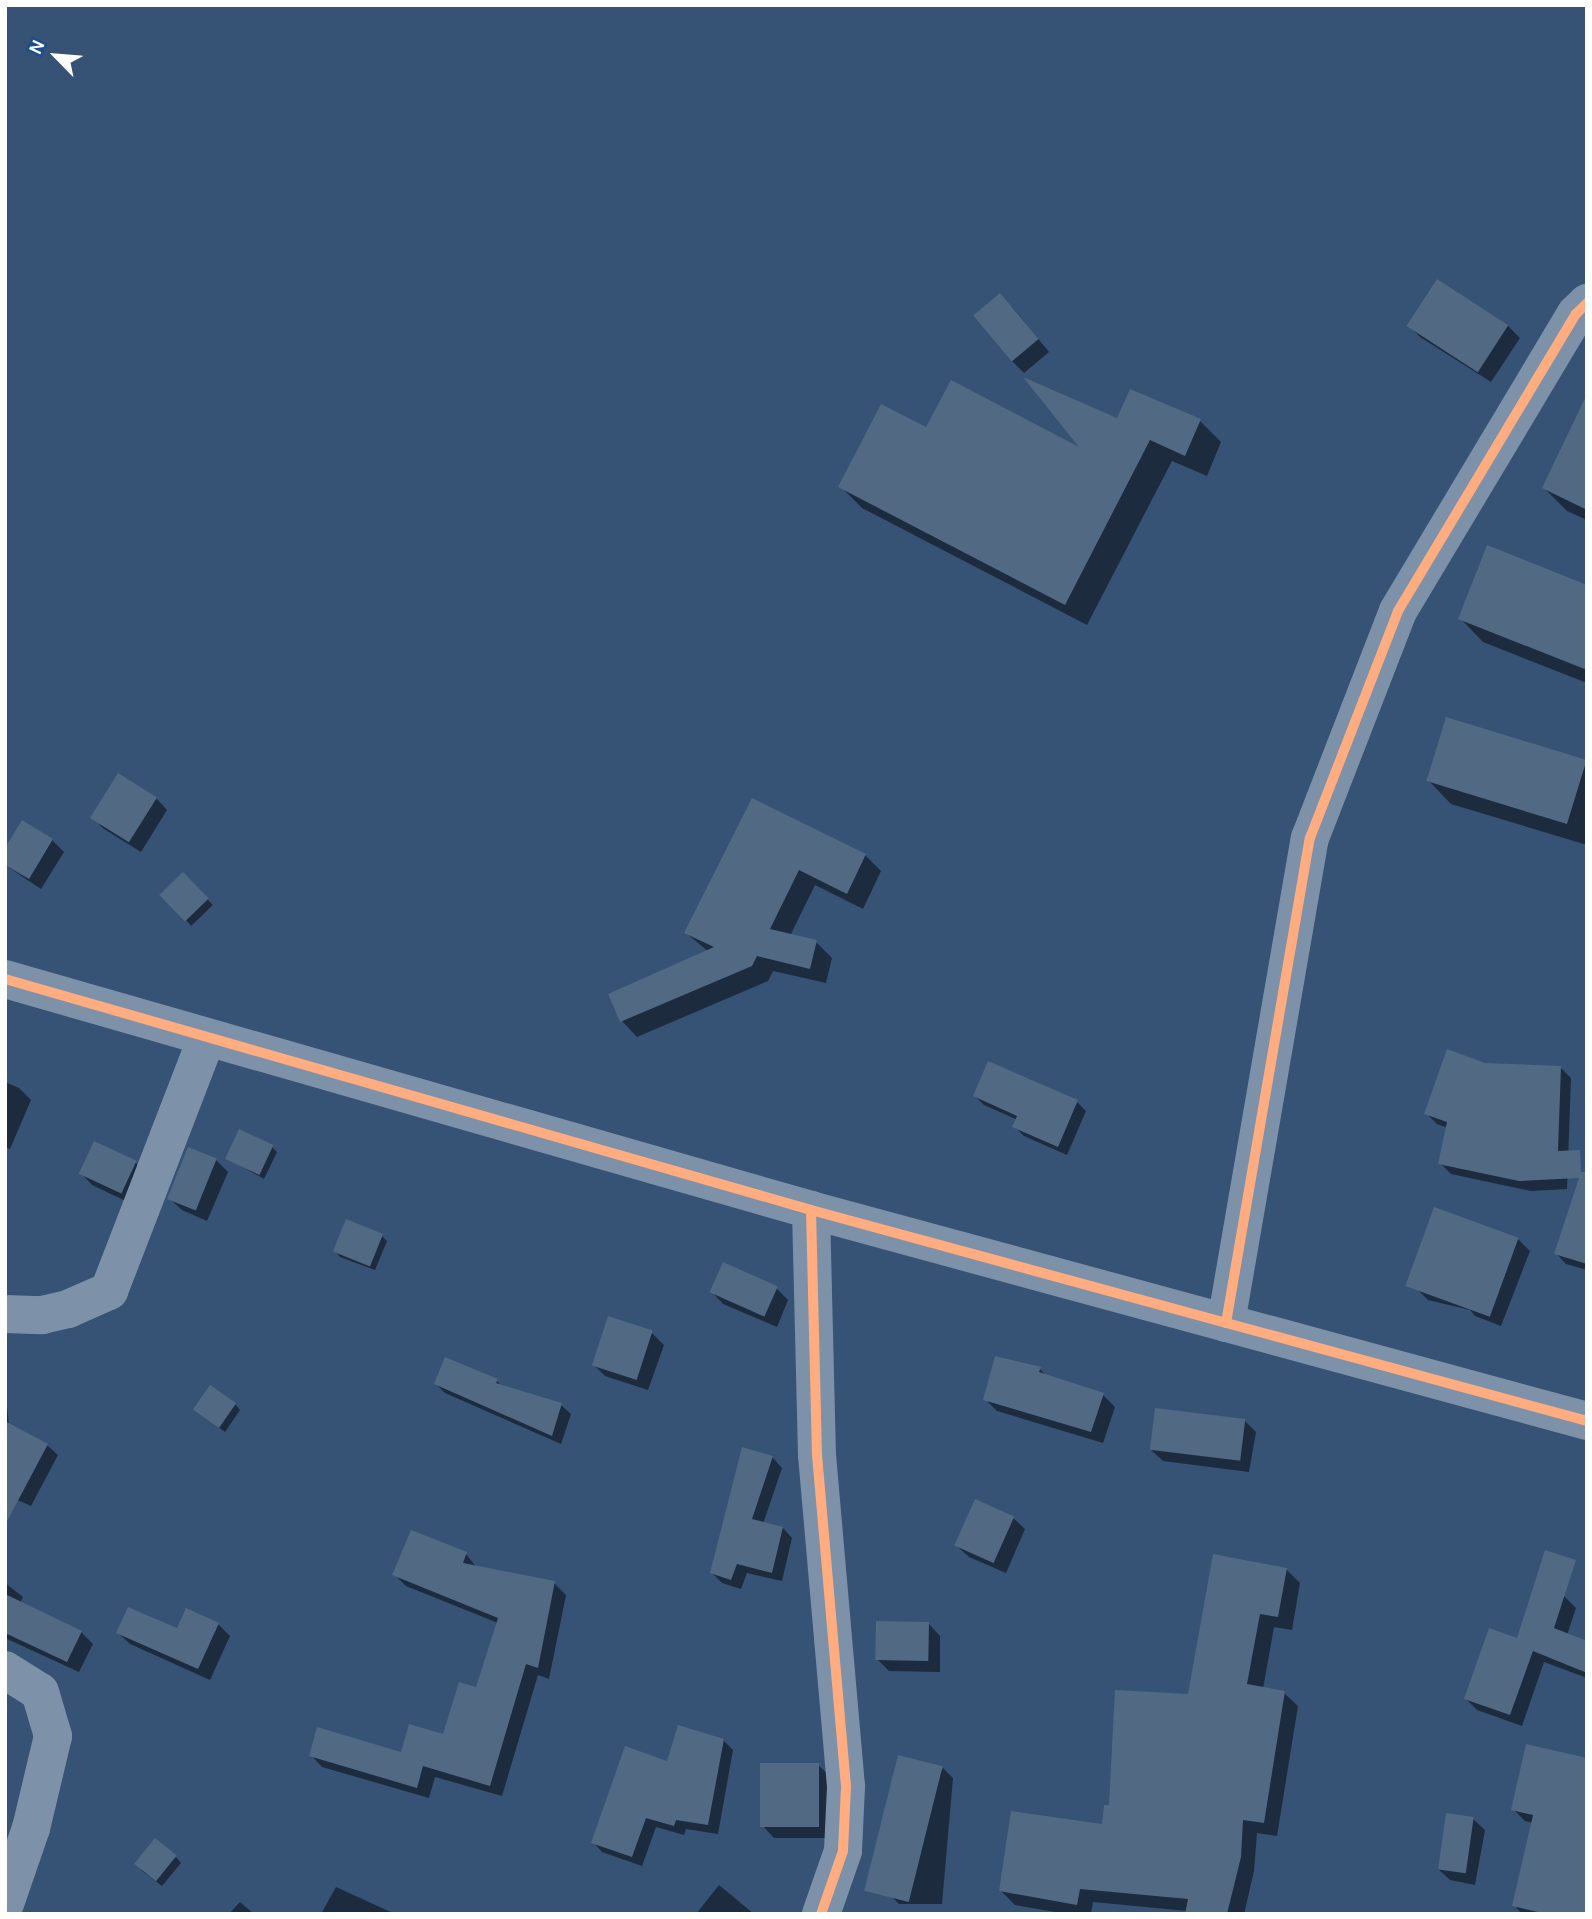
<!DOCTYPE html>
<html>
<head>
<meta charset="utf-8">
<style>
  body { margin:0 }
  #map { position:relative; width:1592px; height:1919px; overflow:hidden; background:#365274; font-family:Karla,sans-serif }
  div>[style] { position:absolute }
  .shadow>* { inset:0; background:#0007; transform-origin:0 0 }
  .building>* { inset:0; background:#526984; transform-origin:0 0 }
  .minor>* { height:38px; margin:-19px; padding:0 19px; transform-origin:19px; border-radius:19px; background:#7d92a8 }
  .cycleway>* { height:10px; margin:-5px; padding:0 5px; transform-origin:5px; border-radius:5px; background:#ffac80 }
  span { translate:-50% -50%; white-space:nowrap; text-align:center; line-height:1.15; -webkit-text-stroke:6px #1b4f8f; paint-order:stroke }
  .frame { position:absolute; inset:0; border:7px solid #fff; pointer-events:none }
  .north { position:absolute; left:21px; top:21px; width:70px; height:70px; -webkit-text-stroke:5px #1b4f8f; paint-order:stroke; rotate:295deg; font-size:19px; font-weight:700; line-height:28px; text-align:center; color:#fff }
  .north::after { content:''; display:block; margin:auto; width:24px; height:32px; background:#fff; clip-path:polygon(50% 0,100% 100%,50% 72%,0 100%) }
</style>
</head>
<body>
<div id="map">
  <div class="shadow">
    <i style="clip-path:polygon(1012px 307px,1049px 352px,1024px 373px,1012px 361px)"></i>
    <i style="clip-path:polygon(1409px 326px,1508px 326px,1520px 338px,1491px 382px,1420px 337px)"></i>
    <i style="clip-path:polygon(1587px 398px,1587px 520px,1567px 511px,1544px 488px)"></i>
    <i style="clip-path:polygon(1118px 420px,1200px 421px,1221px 442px,1207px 476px,1172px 461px,1087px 625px,862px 508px,841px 487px,927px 430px,1086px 453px)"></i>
    <i style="clip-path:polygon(1587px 587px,1587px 683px,1483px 642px,1460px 618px)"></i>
    <i style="clip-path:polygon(1587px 761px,1587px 845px,1451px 804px,1428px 780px)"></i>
    <i style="clip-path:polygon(156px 798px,167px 810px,141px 852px,104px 829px,93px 818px)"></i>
    <i style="clip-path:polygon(752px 800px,865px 855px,881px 871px,863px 909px,815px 885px,790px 936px,816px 942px,832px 958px,826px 983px,773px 971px,768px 981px,637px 1037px,622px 1021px,709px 952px,686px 933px)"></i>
    <i style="clip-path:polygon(23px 823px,52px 840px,64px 852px,41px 889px,5px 865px)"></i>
    <i style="left:183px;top:874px;width:43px;height:30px;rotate:46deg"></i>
    <i style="clip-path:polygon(1485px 1064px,1560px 1067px,1571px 1078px,1567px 1189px,1531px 1191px,1451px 1174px,1440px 1163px,1448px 1128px,1437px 1124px,1426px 1113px)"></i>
    <i style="clip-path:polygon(5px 1082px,19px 1088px,31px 1100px,10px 1149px,5px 1147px)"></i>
    <i style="clip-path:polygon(975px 1096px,1077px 1102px,1086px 1111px,1067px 1155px,1024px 1136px,1015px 1127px,1018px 1120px,984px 1105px)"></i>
    <i style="clip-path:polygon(272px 1147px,277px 1152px,264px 1179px,227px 1158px)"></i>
    <i style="clip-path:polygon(216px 1160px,228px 1172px,207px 1221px,182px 1210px,170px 1199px)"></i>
    <i style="clip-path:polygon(135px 1162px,146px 1174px,134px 1205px,92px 1185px,81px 1173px)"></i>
    <i style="clip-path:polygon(1587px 1174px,1587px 1270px,1566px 1264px,1556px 1253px)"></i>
    <i style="clip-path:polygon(382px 1236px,387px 1241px,375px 1270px,340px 1257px,335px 1251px)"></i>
    <i style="clip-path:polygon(1518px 1239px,1530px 1251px,1501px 1326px,1475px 1316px,1470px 1310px,1428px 1300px,1416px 1288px)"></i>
    <i style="clip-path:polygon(777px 1289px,788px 1300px,777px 1327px,723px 1304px,712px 1292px)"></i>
    <i style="clip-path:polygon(652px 1333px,664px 1345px,648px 1390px,605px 1376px,593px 1364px)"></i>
    <i style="clip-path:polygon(1040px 1369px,1047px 1377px,1103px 1395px,1115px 1407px,1103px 1443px,997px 1411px,985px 1399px)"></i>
    <i style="clip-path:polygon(497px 1381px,503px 1387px,561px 1405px,571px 1414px,561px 1444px,445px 1393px,436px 1384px)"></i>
    <i style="clip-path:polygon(5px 1387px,9px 1425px,47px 1445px,58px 1455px,31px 1506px,11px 1497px,5px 1514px)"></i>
    <i style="clip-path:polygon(235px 1404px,240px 1410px,225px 1432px,195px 1410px)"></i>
    <i style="clip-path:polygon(1244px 1420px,1256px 1432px,1249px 1472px,1163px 1461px,1151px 1450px)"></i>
    <i style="clip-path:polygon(744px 1449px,773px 1458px,782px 1468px,763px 1524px,783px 1528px,792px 1538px,782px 1581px,747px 1573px,741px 1589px,722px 1583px,712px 1573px)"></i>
    <i style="clip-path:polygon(1013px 1518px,1025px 1529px,1006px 1573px,969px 1557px,957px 1546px)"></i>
    <i style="clip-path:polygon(466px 1554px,477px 1568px,554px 1583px,566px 1595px,549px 1679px,538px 1675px,502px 1796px,435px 1777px,429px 1798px,322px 1767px,311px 1755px,402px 1754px,445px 1736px,477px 1689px,498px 1623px,406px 1586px,394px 1574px)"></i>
    <i style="clip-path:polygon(1286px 1569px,1300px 1583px,1292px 1630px,1274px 1627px,1263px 1689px,1284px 1693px,1298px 1706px,1277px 1836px,1257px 1833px,1254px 1871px,1244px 1914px,1187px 1914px,1187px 1911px,1093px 1902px,1091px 1914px,1067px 1914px,1015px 1905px,1001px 1891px,1104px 1825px,1111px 1807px,1189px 1696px)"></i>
    <i style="clip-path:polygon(5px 1583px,23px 1597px,20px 1603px,81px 1632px,93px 1644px,79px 1672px,5px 1638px)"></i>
    <i style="clip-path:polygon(1564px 1596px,1576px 1608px,1567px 1635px,1587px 1642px,1587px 1678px,1544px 1662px,1522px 1726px,1477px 1710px,1466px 1699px,1518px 1640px)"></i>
    <i style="clip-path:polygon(218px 1624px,230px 1636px,210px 1680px,130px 1644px,118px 1633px,178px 1630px)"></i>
    <i style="clip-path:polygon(929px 1624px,940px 1636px,940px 1672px,889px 1671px,877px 1659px)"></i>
    <i style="clip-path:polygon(723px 1740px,733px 1750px,718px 1834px,686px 1829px,684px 1835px,656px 1827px,642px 1866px,602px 1852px,593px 1842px,668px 1763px)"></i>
    <i style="clip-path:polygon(1587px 1760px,1587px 1914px,1522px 1914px,1514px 1905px,1533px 1823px,1525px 1821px,1513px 1809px)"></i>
    <i style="clip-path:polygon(818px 1765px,830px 1776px,830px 1838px,774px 1838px,763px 1826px)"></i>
    <i style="clip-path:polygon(943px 1768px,953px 1778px,942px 1904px,899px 1904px,889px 1894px)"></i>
    <i style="clip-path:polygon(1473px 1819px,1485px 1830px,1475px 1885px,1450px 1880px,1438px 1869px)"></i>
    <i style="clip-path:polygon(176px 1857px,181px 1863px,162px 1886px,141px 1870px)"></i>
    <i style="clip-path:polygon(719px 1885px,754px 1914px,696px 1914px)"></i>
    <i style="clip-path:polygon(336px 1887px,395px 1914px,321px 1914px)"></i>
    <i style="clip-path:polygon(240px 1902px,254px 1914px,229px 1914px)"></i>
  </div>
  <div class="building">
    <i style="left:1437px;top:279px;width:85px;height:56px;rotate:33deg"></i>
    <i style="left:1000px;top:293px;width:60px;height:35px;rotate:50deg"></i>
    <i style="clip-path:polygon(1023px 377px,1117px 418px,1130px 389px,1201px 419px,1185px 456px,1150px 440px,1065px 605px,838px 487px,881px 404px,926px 427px,951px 380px,1079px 447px)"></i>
    <i style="clip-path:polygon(1587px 394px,1587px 510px,1542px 488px)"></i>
    <i style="clip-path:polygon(1487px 545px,1587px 585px,1587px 670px,1458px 619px)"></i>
    <i style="left:1446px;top:717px;width:147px;height:67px;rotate:17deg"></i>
    <i style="left:118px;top:773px;width:46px;height:53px;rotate:32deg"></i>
    <i style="clip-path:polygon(752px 798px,866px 854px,847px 894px,799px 870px,770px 929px,817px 940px,810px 969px,757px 956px,752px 966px,620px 1022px,608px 994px,714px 947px,684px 933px)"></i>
    <i style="clip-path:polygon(22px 820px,53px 839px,29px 879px,5px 865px,5px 848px)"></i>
    <i style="left:183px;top:872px;width:37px;height:33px;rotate:46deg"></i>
    <i style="clip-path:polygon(1447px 1049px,1485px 1063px,1561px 1066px,1558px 1151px,1580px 1150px,1581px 1172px,1587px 1172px,1587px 1264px,1554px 1254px,1579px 1178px,1519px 1181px,1438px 1164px,1447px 1122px,1424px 1114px)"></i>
    <i style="clip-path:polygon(988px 1061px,1078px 1100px,1058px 1147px,1012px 1127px,1017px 1116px,973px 1096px)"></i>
    <i style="left:239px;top:1129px;width:38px;height:33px;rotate:25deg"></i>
    <i style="left:94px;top:1141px;width:47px;height:36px;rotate:25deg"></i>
    <i style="left:188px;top:1147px;width:31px;height:56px;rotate:22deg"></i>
    <i style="left:1434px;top:1207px;width:90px;height:84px;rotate:20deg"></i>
    <i style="left:346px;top:1219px;width:40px;height:35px;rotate:22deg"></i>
    <i style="left:723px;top:1262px;width:60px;height:33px;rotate:24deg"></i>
    <i style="left:608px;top:1316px;width:47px;height:52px;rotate:18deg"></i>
    <i style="clip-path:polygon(995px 1356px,1041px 1367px,1039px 1372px,1104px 1393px,1091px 1432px,983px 1400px)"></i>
    <i style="clip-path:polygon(445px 1357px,498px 1379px,496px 1383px,562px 1403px,552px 1436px,434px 1384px)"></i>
    <i style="left:210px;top:1385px;width:32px;height:30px;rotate:35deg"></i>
    <i style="left:1155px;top:1408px;width:91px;height:42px;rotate:7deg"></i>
    <i style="clip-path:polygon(5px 1421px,48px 1444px,5px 1525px)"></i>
    <i style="clip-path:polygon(742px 1447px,773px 1456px,752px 1519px,783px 1527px,772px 1573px,737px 1564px,731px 1580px,710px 1573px)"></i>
    <i style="left:975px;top:1499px;width:43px;height:51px;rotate:24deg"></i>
    <i style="clip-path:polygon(411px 1530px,467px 1552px,463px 1563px,555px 1581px,538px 1668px,526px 1664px,490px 1786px,423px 1766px,417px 1788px,309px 1756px,317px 1727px,401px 1752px,409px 1724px,443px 1734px,459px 1682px,476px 1687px,498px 1618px,392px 1575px)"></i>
    <i style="clip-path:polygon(1545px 1550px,1576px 1560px,1554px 1628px,1587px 1641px,1587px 1673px,1533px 1651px,1510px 1715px,1464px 1699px,1489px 1628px,1517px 1638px)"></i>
    <i style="clip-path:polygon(1213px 1554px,1287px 1568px,1278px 1617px,1260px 1614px,1247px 1684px,1285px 1691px,1264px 1823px,1243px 1820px,1241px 1857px,1227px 1914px,1185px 1914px,1188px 1899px,1080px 1889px,1077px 1905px,999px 1891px,1011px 1811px,1102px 1824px,1104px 1805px,1109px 1805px,1115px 1690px,1188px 1694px)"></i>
    <i style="clip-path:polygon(5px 1594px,82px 1631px,67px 1662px,5px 1633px)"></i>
    <i style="clip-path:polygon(128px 1607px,177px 1628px,186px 1608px,219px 1623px,198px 1669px,116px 1633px)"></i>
    <i style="left:876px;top:1621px;width:53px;height:39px;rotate:1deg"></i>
    <i style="clip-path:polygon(678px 1725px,724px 1739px,708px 1825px,676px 1820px,674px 1826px,646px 1818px,632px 1857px,591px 1843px,625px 1746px,667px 1761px)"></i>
    <i style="clip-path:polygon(1526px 1744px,1587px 1758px,1587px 1914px,1546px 1914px,1512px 1906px,1533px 1815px,1511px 1810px)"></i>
    <i style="left:898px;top:1755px;width:46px;height:140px;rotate:14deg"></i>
    <i style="left:819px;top:1763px;width:64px;height:59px;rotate:90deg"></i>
    <i style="left:1446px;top:1813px;width:28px;height:57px;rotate:8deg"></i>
    <i style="left:155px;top:1838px;width:28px;height:33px;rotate:39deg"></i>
  </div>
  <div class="minor">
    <i style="left:5px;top:979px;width:838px;rotate:15.99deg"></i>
    <i style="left:811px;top:1210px;width:804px;rotate:15.21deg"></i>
    <i style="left:811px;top:1210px;width:245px;rotate:88.6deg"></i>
    <i style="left:817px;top:1455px;width:333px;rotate:85deg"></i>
    <i style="left:846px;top:1787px;width:64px;rotate:92.7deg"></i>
    <i style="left:843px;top:1851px;width:67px;rotate:109.2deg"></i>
    <i style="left:5px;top:1314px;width:37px;rotate:2deg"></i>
    <i style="left:42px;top:1315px;width:27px;rotate:-13deg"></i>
    <i style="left:68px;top:1309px;width:45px;rotate:-23.7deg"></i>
    <i style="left:109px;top:1291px;width:272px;rotate:-68.9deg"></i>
    <i style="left:1226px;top:1323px;width:492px;rotate:-80.2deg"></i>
    <i style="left:1310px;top:838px;width:243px;rotate:-68.8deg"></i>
    <i style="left:1398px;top:611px;width:346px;rotate:-59.1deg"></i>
    <i style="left:1576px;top:314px;width:16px;rotate:-45deg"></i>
    <i style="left:5px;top:1670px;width:41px;rotate:32.2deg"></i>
    <i style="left:40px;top:1692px;width:46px;rotate:73.5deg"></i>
    <i style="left:53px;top:1736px;width:95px;rotate:103.4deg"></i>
    <i style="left:31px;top:1828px;width:80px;rotate:108.9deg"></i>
  </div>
  <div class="cycleway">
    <i style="left:5px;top:979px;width:838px;rotate:15.99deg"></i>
    <i style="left:811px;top:1210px;width:804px;rotate:15.21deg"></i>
    <i style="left:811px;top:1210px;width:245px;rotate:88.6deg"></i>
    <i style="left:817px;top:1455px;width:333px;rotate:85deg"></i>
    <i style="left:846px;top:1787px;width:64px;rotate:92.7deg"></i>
    <i style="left:843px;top:1851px;width:67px;rotate:109.2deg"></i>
    <i style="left:1226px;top:1323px;width:492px;rotate:-80.2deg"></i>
    <i style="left:1310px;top:838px;width:243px;rotate:-68.8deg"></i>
    <i style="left:1398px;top:611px;width:346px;rotate:-59.1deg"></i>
    <i style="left:1576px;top:314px;width:16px;rotate:-45deg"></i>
  </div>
  <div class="frame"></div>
  <div class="north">N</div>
</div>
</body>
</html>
